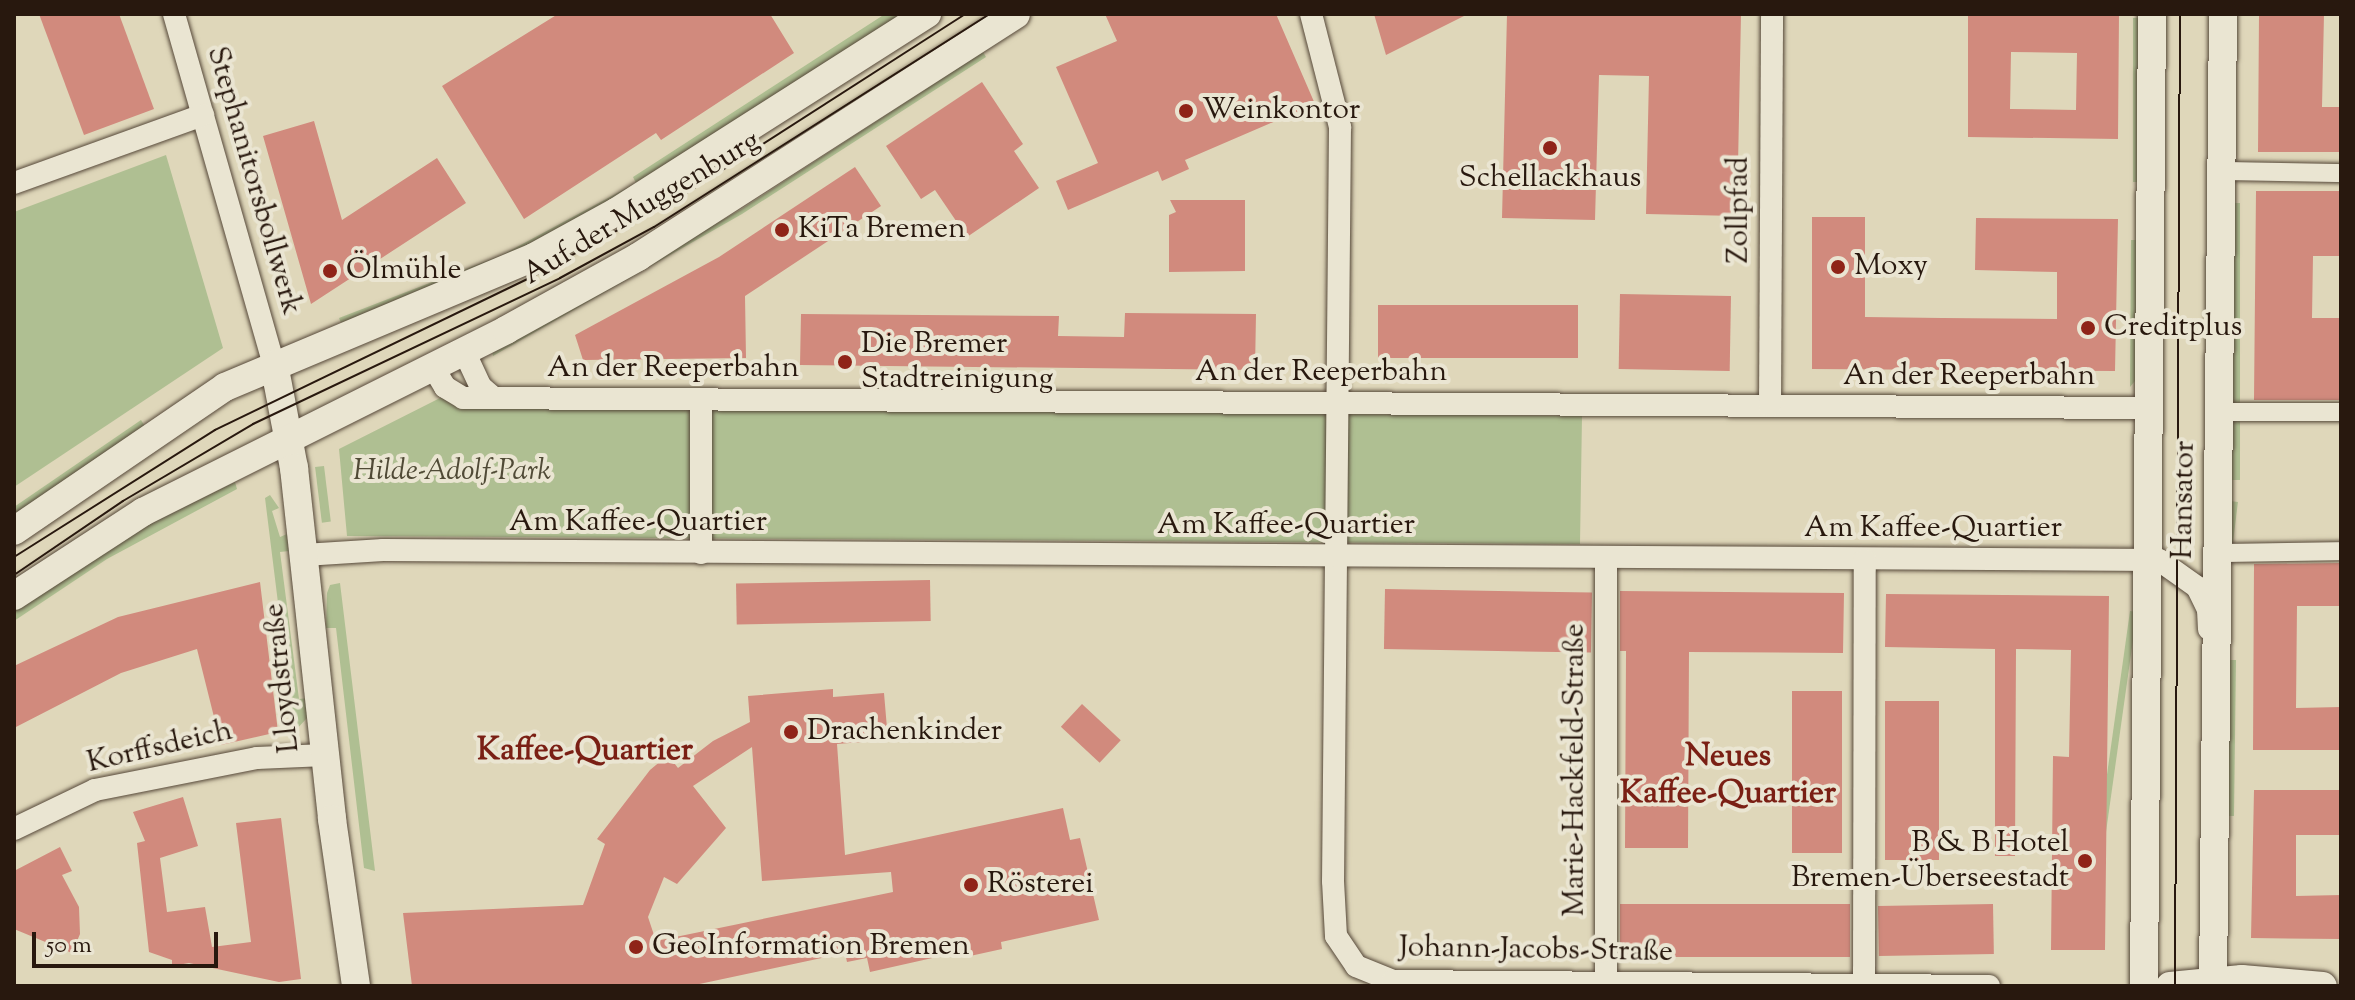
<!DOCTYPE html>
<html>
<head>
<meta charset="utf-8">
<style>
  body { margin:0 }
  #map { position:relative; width:2355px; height:1000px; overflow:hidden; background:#dfd7ba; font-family:"Sorts Mill Goudy",serif }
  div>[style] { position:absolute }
  .green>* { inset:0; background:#afbf92; transform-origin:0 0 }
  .building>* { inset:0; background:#d18a7d; transform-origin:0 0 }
  .roads { filter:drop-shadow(0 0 2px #564839) drop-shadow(0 0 2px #564839) }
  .pedestrian>* { height:18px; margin:-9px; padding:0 9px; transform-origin:9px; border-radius:9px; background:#eae5d2 }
  .minor>* { height:22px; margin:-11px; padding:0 11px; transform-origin:11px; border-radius:11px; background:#eae5d2 }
  .tertiary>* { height:28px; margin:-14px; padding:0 14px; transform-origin:14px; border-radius:14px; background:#eae5d2 }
  .tram>* { height:2px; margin:-1px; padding:0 1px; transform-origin:1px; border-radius:1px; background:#28180e }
  .dots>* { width:22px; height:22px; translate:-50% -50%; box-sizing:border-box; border:4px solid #eae5d2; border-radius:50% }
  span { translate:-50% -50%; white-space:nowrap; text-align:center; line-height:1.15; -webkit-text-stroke:8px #eae5d2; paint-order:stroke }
  .poi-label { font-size:30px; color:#28180e }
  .left { translate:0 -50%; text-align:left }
  .right { translate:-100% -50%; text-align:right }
  .street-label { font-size:30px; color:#28180e }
  .park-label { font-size:30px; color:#504a36; font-style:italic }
  .neighbourhood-label { font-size:32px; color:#7a1f14; font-weight:700 }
  .frame { position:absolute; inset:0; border:16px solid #28180e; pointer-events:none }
  .scale { position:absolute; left:32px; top:932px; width:186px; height:36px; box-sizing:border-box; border:4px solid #28180e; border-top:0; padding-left:10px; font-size:24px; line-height:28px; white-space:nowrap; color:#28180e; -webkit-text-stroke:6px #eae5d2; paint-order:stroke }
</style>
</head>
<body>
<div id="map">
  <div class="green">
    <i style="clip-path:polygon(885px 14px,910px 14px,641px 185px,504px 260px,341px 323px,339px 318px,502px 255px,636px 183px,633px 177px)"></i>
    <i style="left:2133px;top:18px;width:8px;height:164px"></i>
    <i style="clip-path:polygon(983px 52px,986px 57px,742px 214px,493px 356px,492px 351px,740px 210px)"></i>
    <i style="clip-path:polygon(166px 155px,223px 348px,14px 487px,14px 212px)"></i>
    <i style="left:2240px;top:203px;width:277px;height:8px;rotate:90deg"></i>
    <i style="clip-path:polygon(2131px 240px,2139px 240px,2135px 381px,2130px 387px)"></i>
    <i style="clip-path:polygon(442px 397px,461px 407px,1582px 416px,1580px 544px,347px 536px,339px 449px)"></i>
    <i style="clip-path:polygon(141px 420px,146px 428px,14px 521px,14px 507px)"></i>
    <i style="left:324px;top:466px;width:56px;height:9px;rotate:83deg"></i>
    <i style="clip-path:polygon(235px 482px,237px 489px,107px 559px,14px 621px,14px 610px,34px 596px,152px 522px)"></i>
    <i style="clip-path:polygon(270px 495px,279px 508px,272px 511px,280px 537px,287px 534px,289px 551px,280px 552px,299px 699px,308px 698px,307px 718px,294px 732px,265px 498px)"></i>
    <i style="left:2230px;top:501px;width:8px;height:104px;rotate:7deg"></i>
    <i style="clip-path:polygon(340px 583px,375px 871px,364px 868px,336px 628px,326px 628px,327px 593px,330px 585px)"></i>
    <i style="left:2130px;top:611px;width:7px;height:322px;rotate:8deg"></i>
    <i style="clip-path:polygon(2228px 660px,2236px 660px,2234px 816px,2228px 816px)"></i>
  </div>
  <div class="building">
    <i style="clip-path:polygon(39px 14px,119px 14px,154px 109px,84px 135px)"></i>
    <i style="clip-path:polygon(558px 14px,770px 14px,794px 53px,661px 140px,656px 133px,524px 219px,442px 86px)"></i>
    <i style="clip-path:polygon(1105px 14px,1276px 14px,1315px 104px,1185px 160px,1189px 169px,1162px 181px,1158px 171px,1068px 210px,1056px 181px,1098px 163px,1056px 67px,1117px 41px)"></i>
    <i style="clip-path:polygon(1374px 14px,1468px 14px,1386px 55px)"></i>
    <i style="clip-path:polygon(1507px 14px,1741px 14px,1737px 216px,1646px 214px,1649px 76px,1599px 75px,1595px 220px,1502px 218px)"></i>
    <i style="clip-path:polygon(evenodd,1968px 14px,2119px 14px,2118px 139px,1968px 137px,1968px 14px,2011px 52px,2077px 53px,2076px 110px,2010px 109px,2011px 52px)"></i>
    <i style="clip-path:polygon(2259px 14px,2324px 14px,2322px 107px,2341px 107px,2341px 152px,2258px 152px)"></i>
    <i style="clip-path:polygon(982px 82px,1023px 144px,1014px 151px,1039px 188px,967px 237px,935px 190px,921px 199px,886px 146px)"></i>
    <i style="clip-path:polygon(314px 121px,342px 220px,437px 158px,466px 203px,311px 304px,263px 136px)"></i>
    <i style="clip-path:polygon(855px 167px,881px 206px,745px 296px,746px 358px,583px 360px,575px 335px,719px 257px)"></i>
    <i style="clip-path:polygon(2256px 191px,2341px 191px,2341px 256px,2313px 256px,2312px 318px,2341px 318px,2341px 400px,2254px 400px)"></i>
    <i style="clip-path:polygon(1170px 200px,1245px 200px,1245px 271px,1169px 272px,1169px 215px,1176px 212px)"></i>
    <i style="clip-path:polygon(1812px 217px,1865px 217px,1865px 317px,1942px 318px,2057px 319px,2057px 272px,1975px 270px,1976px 218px,2118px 219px,2115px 371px,1812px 369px)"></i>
    <i style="left:1620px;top:294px;width:111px;height:75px;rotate:1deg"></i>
    <i style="left:1378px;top:305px;width:200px;height:53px"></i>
    <i style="clip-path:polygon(1125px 313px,1256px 314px,1255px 370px,800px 365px,801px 314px,1059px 316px,1058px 336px,1124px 337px)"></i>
    <i style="clip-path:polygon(2341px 563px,2341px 606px,2297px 606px,2296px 708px,2341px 707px,2341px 750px,2253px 750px,2254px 564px)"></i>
    <i style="left:930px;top:580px;width:41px;height:194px;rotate:89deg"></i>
    <i style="clip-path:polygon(260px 582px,278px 732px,221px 745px,197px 649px,121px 673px,14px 728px,14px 666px,118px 617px)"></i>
    <i style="left:1385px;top:589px;width:207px;height:60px;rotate:1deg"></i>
    <i style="clip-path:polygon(1620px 591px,1844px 593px,1843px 653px,1689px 652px,1688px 848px,1625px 848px,1626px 651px,1620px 651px)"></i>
    <i style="clip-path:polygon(1886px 594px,2109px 596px,2105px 950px,2051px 950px,2053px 756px,2069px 757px,2071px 650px,2016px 649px,2015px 856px,1995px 856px,1995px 649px,1885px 647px)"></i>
    <i style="clip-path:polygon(evenodd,833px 689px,833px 697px,884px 693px,888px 740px,837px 744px,845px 855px,1063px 808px,1070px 840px,1080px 838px,1099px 920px,1001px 942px,1002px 949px,970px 956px,968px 950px,870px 972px,867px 958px,847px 962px,845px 953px,690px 986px,412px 986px,403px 913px,583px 905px,605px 844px,597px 839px,650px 770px,668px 755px,678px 768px,713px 741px,750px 722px,748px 696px,833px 689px,752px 747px,762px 881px,891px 872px,893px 892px,656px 941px,648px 917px,664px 877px,677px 884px,726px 828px,693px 786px,752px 747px)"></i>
    <i style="left:1842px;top:691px;width:162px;height:50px;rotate:90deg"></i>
    <i style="left:1885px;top:701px;width:54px;height:159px"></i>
    <i style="left:1082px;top:704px;width:53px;height:31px;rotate:43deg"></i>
    <i style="clip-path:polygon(2254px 790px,2341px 790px,2341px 835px,2296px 835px,2296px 896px,2341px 895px,2341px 939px,2251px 938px)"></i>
    <i style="clip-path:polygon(183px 797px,198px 846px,160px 858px,167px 912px,205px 907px,212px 947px,251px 942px,236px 823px,281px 818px,301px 979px,279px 982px,189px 963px,172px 966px,172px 960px,149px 952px,137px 843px,145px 841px,133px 812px)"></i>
    <i style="clip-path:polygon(60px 847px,72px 871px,62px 875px,79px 907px,80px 934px,72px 953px,14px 929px,14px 871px)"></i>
    <i style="left:1620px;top:904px;width:230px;height:53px"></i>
    <i style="left:1993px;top:904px;width:50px;height:115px;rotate:89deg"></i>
  </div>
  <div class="roads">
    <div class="pedestrian">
      <i style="left:2221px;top:171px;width:120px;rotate:1deg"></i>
      <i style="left:2220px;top:412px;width:121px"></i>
      <i style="left:2218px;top:553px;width:123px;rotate:-0.9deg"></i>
    </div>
    <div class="minor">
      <i style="left:174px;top:14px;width:364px;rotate:74.1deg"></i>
      <i style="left:1311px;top:14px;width:117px;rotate:75.6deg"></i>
      <i style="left:1340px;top:127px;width:754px;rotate:90.53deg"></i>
      <i style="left:1333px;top:881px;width:55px;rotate:86.9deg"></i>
      <i style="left:1336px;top:936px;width:36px;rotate:56deg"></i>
      <i style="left:1356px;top:966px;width:40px;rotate:22deg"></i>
      <i style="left:1393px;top:981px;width:596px;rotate:0.48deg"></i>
      <i style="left:14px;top:183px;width:201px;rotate:-19.8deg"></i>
      <i style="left:464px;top:351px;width:38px;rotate:65deg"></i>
      <i style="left:480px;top:386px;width:18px;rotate:41deg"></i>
      <i style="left:433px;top:367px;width:23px;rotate:59deg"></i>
      <i style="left:445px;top:387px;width:21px;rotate:31deg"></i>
      <i style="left:463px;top:398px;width:1685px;rotate:0.34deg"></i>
      <i style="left:701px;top:400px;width:153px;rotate:90deg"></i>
      <i style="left:1770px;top:406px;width:392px;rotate:-89.7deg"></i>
      <i style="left:304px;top:555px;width:79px;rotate:-3.6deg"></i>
      <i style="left:383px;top:550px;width:1776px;rotate:0.32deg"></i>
      <i style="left:2159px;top:560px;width:47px;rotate:35.4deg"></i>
      <i style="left:2197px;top:587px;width:25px;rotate:64deg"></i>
      <i style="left:2208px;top:610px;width:19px;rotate:87deg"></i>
      <i style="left:14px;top:829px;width:90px;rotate:-25.7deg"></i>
      <i style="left:95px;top:790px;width:165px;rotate:-11.2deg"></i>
      <i style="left:257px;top:758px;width:68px;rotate:-2.5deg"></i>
      <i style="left:1606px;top:983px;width:425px;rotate:-90deg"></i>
      <i style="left:1864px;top:985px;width:425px;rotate:-89.9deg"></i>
    </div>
    <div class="tertiary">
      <i style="left:274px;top:364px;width:106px;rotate:79.1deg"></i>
      <i style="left:294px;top:468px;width:353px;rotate:83.8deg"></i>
      <i style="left:332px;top:819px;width:169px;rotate:81.8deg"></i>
      <i style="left:14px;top:531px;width:255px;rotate:-34.3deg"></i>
      <i style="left:225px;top:387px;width:335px;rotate:-22.8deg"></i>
      <i style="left:534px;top:257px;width:94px;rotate:-28.8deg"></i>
      <i style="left:616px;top:212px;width:369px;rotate:-32.5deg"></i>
      <i style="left:14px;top:596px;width:154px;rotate:-33.1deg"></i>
      <i style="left:143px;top:512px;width:406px;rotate:-26.6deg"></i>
      <i style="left:506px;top:330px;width:151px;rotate:-28.9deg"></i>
      <i style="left:638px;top:257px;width:449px;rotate:-32.7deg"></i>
      <i style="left:2144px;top:986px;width:972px;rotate:-89.53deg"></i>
      <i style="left:2170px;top:986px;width:72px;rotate:-5.6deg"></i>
      <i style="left:2242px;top:979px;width:81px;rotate:4.9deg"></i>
      <i style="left:2213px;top:986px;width:972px;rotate:-89.41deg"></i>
    </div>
  </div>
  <div class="tram">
    <i style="left:14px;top:557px;width:238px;rotate:-32.3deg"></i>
    <i style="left:215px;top:430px;width:350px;rotate:-25.8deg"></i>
    <i style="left:530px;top:278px;width:180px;rotate:-28.6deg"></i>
    <i style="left:688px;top:192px;width:329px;rotate:-32.7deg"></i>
    <i style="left:14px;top:575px;width:132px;rotate:-34.2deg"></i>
    <i style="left:123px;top:501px;width:151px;rotate:-30.6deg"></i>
    <i style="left:253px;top:424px;width:340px;rotate:-25.4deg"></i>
    <i style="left:560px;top:278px;width:107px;rotate:-28.5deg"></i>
    <i style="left:654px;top:227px;width:397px;rotate:-32.4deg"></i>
    <i style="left:2175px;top:986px;width:972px;rotate:-89.71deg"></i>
  </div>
  <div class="dots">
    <i style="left:1186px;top:111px;background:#8f2418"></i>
    <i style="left:1550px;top:148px;background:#8f2418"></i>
    <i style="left:782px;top:230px;background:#8f2418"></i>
    <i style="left:1838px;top:267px;background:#8f2418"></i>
    <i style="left:330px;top:271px;background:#8f2418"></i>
    <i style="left:2088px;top:328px;background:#8f2418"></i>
    <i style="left:845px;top:362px;background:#8f2418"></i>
    <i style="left:791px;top:732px;background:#8f2418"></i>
    <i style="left:2085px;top:861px;background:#8f2418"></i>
    <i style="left:971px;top:885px;background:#8f2418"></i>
    <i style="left:636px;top:947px;background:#8f2418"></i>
  </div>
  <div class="poi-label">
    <span class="left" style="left:1202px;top:111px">Weinkontor</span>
    <span style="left:1550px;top:179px">Schellackhaus</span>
    <span class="left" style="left:798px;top:230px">KiTa Bremen</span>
    <span class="left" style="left:1854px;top:267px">Moxy</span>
    <span class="left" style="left:346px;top:271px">Ölmühle</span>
    <span class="left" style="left:2104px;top:328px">Creditplus</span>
    <span class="left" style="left:861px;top:362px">Die Bremer<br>Stadtreinigung</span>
    <span class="left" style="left:807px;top:732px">Drachenkinder</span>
    <span class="right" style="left:2069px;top:861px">B &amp; B Hotel<br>Bremen-Überseestadt</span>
    <span class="left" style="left:987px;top:885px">Rösterei</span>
    <span class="left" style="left:652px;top:947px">GeoInformation Bremen</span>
  </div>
  <div class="street-label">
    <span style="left:253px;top:181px;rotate:74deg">Stephanitorsbollwerk</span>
    <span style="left:642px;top:209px;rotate:-31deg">Auf der Muggenburg</span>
    <span style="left:1740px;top:210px;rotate:-90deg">Zollpfad</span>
    <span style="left:673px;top:369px">An der Reeperbahn</span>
    <span style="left:1321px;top:373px">An der Reeperbahn</span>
    <span style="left:1969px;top:377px">An der Reeperbahn</span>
    <span style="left:2185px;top:500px;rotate:-89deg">Hansator</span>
    <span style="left:638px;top:523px">Am Kaffee-Quartier</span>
    <span style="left:1286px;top:526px">Am Kaffee-Quartier</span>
    <span style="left:1933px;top:529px">Am Kaffee-Quartier</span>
    <span style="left:283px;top:678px;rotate:-96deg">Lloydstraße</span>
    <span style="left:160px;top:748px;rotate:-13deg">Korffsdeich</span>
    <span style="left:1576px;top:770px;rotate:-90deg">Marie-Hackfeld-Straße</span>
    <span style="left:1536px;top:951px;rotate:1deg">Johann-Jacobs-Straße</span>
  </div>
  <div class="park-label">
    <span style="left:452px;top:472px">Hilde-Adolf-Park</span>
  </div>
  <div class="neighbourhood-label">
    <span style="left:585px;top:751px">Kaffee-Quartier</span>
    <span style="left:1728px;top:776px">Neues<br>Kaffee-Quartier</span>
  </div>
  <div class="frame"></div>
  <div class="scale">50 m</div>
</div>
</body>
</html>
